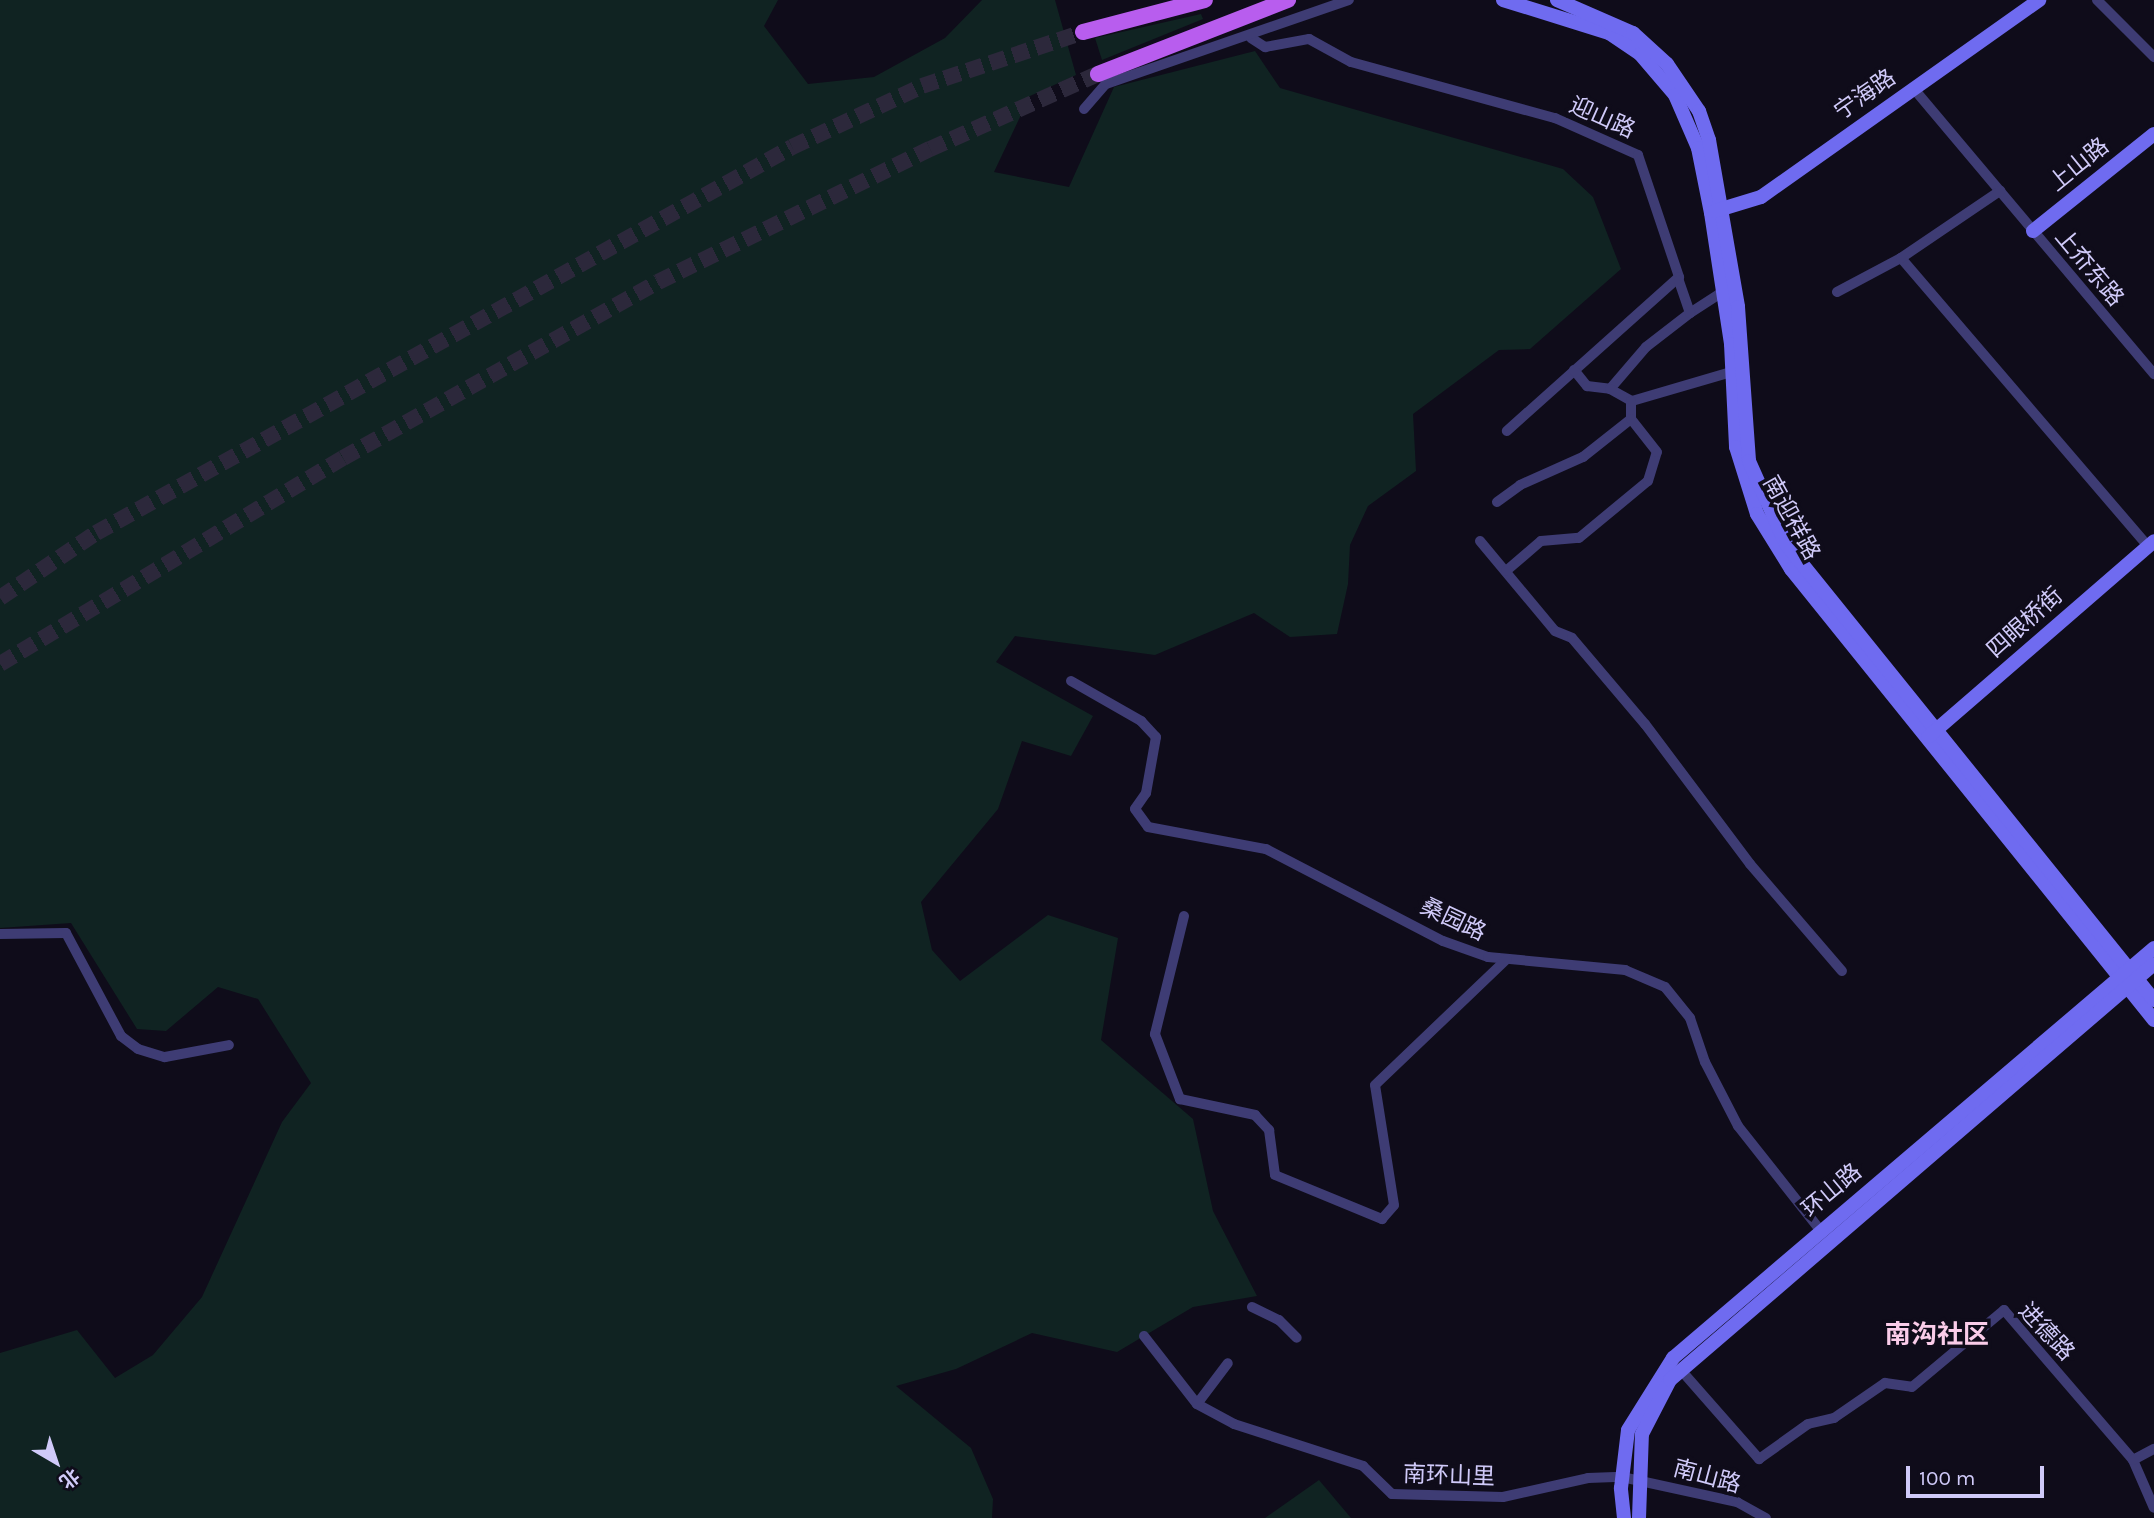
<!DOCTYPE html>
<html>
<head>
<meta charset="utf-8">
<style>
  body { margin:0 }
  #map { position:relative; width:2154px; height:1518px; overflow:hidden; background:#0f0c1a; font-family:Karla,"Noto Sans SC",sans-serif }
  div>[style] { position:absolute }
  .green>* { inset:0; background:#102322 }
  .primary-tunnel>* { height:16px; margin-top:-8px; transform-origin:0; background:repeating-linear-gradient(90deg,#2c283b 0 16px,transparent 0 24px) }
  .street>* { height:10px; margin:-5px; padding:0 5px; transform-origin:5px; border-radius:5px; background:#3e3c74 }
  .secondary>* { height:14px; margin:-7px; padding:0 7px; transform-origin:7px; border-radius:7px; background:#6f6bf0 }
  .primary>* { height:16px; margin:-8px; padding:0 8px; transform-origin:8px; border-radius:8px; background:#b85dee }
  span { translate:-50% -50%; white-space:nowrap; text-align:center; line-height:1.15; -webkit-text-stroke:7px #0f0c1a; paint-order:stroke }
  .street-label { font-size:23px; color:#d0caf9 }
  .quarter-label { font-size:26px; color:#facce9; font-weight:700 }
  .north { position:absolute; left:21px; top:1427px; width:70px; height:70px; -webkit-text-stroke:5px #0f0c1a; paint-order:stroke; rotate:141deg; font-size:19px; font-weight:700; line-height:28px; text-align:center; color:#d0caf9 }
  .north::after { content:''; display:block; margin:auto; width:24px; height:32px; background:#d0caf9; clip-path:polygon(50% 0,100% 100%,50% 72%,0 100%) }
  .scale { position:absolute; left:1906px; top:1466px; width:138px; height:32px; box-sizing:border-box; border:4px solid #d0caf9; border-top:0; padding-left:9px; font-size:21px; line-height:24px; white-space:nowrap; color:#d0caf9; -webkit-text-stroke:5px #0f0c1a; paint-order:stroke }
</style>
</head>
<body>
<div id="map">
  <div class="green">
    <i style="clip-path:polygon(0 0,778px 0,764px 26px,808px 84px,874px 77px,945px 38px,982px 0,1055px 0,1076px 75px,1030px 96px,994px 172px,1069px 187px,1114px 87px,1255px 51px,1280px 88px,1563px 169px,1593px 197px,1621px 269px,1530px 349px,1499px 350px,1413px 414px,1416px 471px,1368px 506px,1350px 545px,1348px 584px,1337px 634px,1290px 637px,1254px 613px,1155px 655px,1015px 636px,996px 662px,1093px 716px,1071px 756px,1022px 741px,998px 809px,921px 902px,932px 950px,960px 981px,1048px 915px,1118px 938px,1101px 1040px,1193px 1119px,1213px 1211px,1257px 1296px,1193px 1307px,1117px 1352px,1032px 1333px,956px 1369px,896px 1386px,971px 1448px,993px 1499px,992px 1518px,0 1518px,0 1353px,77px 1330px,115px 1378px,153px 1355px,202px 1297px,282px 1122px,311px 1083px,258px 999px,218px 987px,166px 1031px,137px 1029px,71px 923px,0 928px)"></i>
    <i style="clip-path:polygon(1201px 14px,1203px 19px,1102px 60px,1095px 38px)"></i>
    <i style="clip-path:polygon(1319px 1480px,1351px 1518px,1265px 1518px)"></i>
  </div>
  <div class="primary-tunnel">
    <i style="left:0;top:598px;width:116px;rotate:-34.1deg"></i>
    <i style="left:96px;top:533px;width:796px;rotate:-29.01deg"></i>
    <i style="left:792px;top:147px;width:144px;rotate:-25.1deg"></i>
    <i style="left:922px;top:86px;width:170px;rotate:-18.5deg"></i>
    <i style="left:0;top:664px;width:400px;rotate:-31deg"></i>
    <i style="left:343px;top:458px;width:361px;rotate:-29.2deg"></i>
    <i style="left:658px;top:282px;width:303px;rotate:-26.1deg"></i>
    <i style="left:930px;top:149px;width:184px;rotate:-24.1deg"></i>
  </div>
  <div class="street">
    <i style="left:2097px;top:0;width:81px;rotate:45deg"></i>
    <i style="left:1251px;top:38px;width:17px;rotate:33deg"></i>
    <i style="left:1265px;top:47px;width:45px;rotate:-10.3deg"></i>
    <i style="left:1309px;top:39px;width:48px;rotate:28.7deg"></i>
    <i style="left:1351px;top:62px;width:212px;rotate:15.4deg"></i>
    <i style="left:1555px;top:118px;width:91px;rotate:24deg"></i>
    <i style="left:1638px;top:155px;width:129px;rotate:71.4deg"></i>
    <i style="left:1679px;top:277px;width:231px;rotate:138.2deg"></i>
    <i style="left:1914px;top:89px;width:373px;rotate:49.9deg"></i>
    <i style="left:1084px;top:109px;width:33px;rotate:-49deg"></i>
    <i style="left:1106px;top:84px;width:257px;rotate:-19.1deg"></i>
    <i style="left:1901px;top:258px;width:379px;rotate:49.4deg"></i>
    <i style="left:1837px;top:292px;width:72px;rotate:-28deg"></i>
    <i style="left:1901px;top:258px;width:120px;rotate:-34.1deg"></i>
    <i style="left:1690px;top:313px;width:40px;rotate:-32.9deg"></i>
    <i style="left:1574px;top:370px;width:21px;rotate:51deg"></i>
    <i style="left:1587px;top:386px;width:23px;rotate:7deg"></i>
    <i style="left:1610px;top:389px;width:55px;rotate:-49.4deg"></i>
    <i style="left:1646px;top:347px;width:56px;rotate:-37.7deg"></i>
    <i style="left:1690px;top:313px;width:34px;rotate:-109deg"></i>
    <i style="left:1610px;top:389px;width:25px;rotate:29deg"></i>
    <i style="left:1632px;top:401px;width:110px;rotate:-16.3deg"></i>
    <i style="left:1497px;top:502px;width:29px;rotate:-36deg"></i>
    <i style="left:1520px;top:485px;width:69px;rotate:-24deg"></i>
    <i style="left:1583px;top:457px;width:61px;rotate:-38.4deg"></i>
    <i style="left:1631px;top:419px;width:18px;rotate:-90deg"></i>
    <i style="left:1480px;top:541px;width:117px;rotate:50.2deg"></i>
    <i style="left:1555px;top:631px;width:18px;rotate:22deg"></i>
    <i style="left:1572px;top:638px;width:113px;rotate:49.7deg"></i>
    <i style="left:1645px;top:724px;width:175px;rotate:53.1deg"></i>
    <i style="left:1750px;top:864px;width:141px;rotate:49.3deg"></i>
    <i style="left:1506px;top:571px;width:46px;rotate:-40.6deg"></i>
    <i style="left:1541px;top:541px;width:38px;rotate:-5deg"></i>
    <i style="left:1579px;top:538px;width:89px;rotate:-39.6deg"></i>
    <i style="left:1648px;top:481px;width:30px;rotate:-73deg"></i>
    <i style="left:1657px;top:452px;width:42px;rotate:-128.2deg"></i>
    <i style="left:1071px;top:681px;width:81px;rotate:29.7deg"></i>
    <i style="left:1141px;top:721px;width:22px;rotate:47deg"></i>
    <i style="left:1156px;top:737px;width:57px;rotate:100.1deg"></i>
    <i style="left:1146px;top:793px;width:19px;rotate:125deg"></i>
    <i style="left:1135px;top:809px;width:22px;rotate:54deg"></i>
    <i style="left:1148px;top:827px;width:120px;rotate:10.6deg"></i>
    <i style="left:1266px;top:849px;width:199px;rotate:27.5deg"></i>
    <i style="left:1443px;top:941px;width:48px;rotate:19.6deg"></i>
    <i style="left:1488px;top:957px;width:138px;rotate:5.4deg"></i>
    <i style="left:1625px;top:970px;width:43px;rotate:23deg"></i>
    <i style="left:1665px;top:987px;width:40px;rotate:51deg"></i>
    <i style="left:1690px;top:1018px;width:46px;rotate:71.2deg"></i>
    <i style="left:1705px;top:1062px;width:72px;rotate:62.7deg"></i>
    <i style="left:1738px;top:1126px;width:132px;rotate:51.7deg"></i>
    <i style="left:1184px;top:916px;width:122px;rotate:103.8deg"></i>
    <i style="left:1155px;top:1034px;width:70px;rotate:69deg"></i>
    <i style="left:1180px;top:1099px;width:77px;rotate:12deg"></i>
    <i style="left:1255px;top:1115px;width:21px;rotate:47deg"></i>
    <i style="left:1269px;top:1130px;width:45px;rotate:82.4deg"></i>
    <i style="left:1275px;top:1175px;width:116px;rotate:22.4deg"></i>
    <i style="left:1382px;top:1219px;width:18px;rotate:-49deg"></i>
    <i style="left:1394px;top:1205px;width:121px;rotate:-99deg"></i>
    <i style="left:1375px;top:1085px;width:182px;rotate:-43.7deg"></i>
    <i style="left:0;top:934px;width:66px;rotate:-0.9deg"></i>
    <i style="left:66px;top:933px;width:117px;rotate:61.9deg"></i>
    <i style="left:121px;top:1036px;width:21px;rotate:37deg"></i>
    <i style="left:138px;top:1049px;width:28px;rotate:17deg"></i>
    <i style="left:165px;top:1057px;width:65px;rotate:-10.6deg"></i>
    <i style="left:1252px;top:1307px;width:30px;rotate:26deg"></i>
    <i style="left:1279px;top:1320px;width:25px;rotate:45deg"></i>
    <i style="left:1144px;top:1336px;width:86px;rotate:52.1deg"></i>
    <i style="left:1197px;top:1404px;width:42px;rotate:28.4deg"></i>
    <i style="left:1234px;top:1424px;width:136px;rotate:18deg"></i>
    <i style="left:1363px;top:1466px;width:40px;rotate:44deg"></i>
    <i style="left:1392px;top:1494px;width:111px;rotate:1.5deg"></i>
    <i style="left:1503px;top:1497px;width:87px;rotate:-12.6deg"></i>
    <i style="left:1588px;top:1478px;width:34px;rotate:-2deg"></i>
    <i style="left:1622px;top:1477px;width:118px;rotate:12.3deg"></i>
    <i style="left:1737px;top:1502px;width:33px;rotate:29deg"></i>
    <i style="left:1680px;top:1369px;width:120px;rotate:48.7deg"></i>
    <i style="left:1759px;top:1459px;width:60px;rotate:-35.5deg"></i>
    <i style="left:1808px;top:1424px;width:27px;rotate:-13deg"></i>
    <i style="left:1834px;top:1418px;width:62px;rotate:-34.5deg"></i>
    <i style="left:1885px;top:1383px;width:27px;rotate:8deg"></i>
    <i style="left:1912px;top:1387px;width:120px;rotate:-39.9deg"></i>
    <i style="left:2004px;top:1310px;width:198px;rotate:49.3deg"></i>
    <i style="left:2133px;top:1460px;width:52px;rotate:66.4deg"></i>
    <i style="left:1197px;top:1404px;width:51px;rotate:-52.9deg"></i>
    <i style="left:2133px;top:1460px;width:24px;rotate:-28deg"></i>
  </div>
  <div class="secondary">
    <i style="left:1503px;top:0;width:111px;rotate:17.3deg"></i>
    <i style="left:1609px;top:33px;width:37px;rotate:34deg"></i>
    <i style="left:1640px;top:54px;width:54px;rotate:49.5deg"></i>
    <i style="left:1675px;top:95px;width:58px;rotate:66.5deg"></i>
    <i style="left:1698px;top:148px;width:66px;rotate:78.7deg"></i>
    <i style="left:1711px;top:213px;width:133px;rotate:81.3deg"></i>
    <i style="left:1731px;top:344px;width:103px;rotate:87.2deg"></i>
    <i style="left:1736px;top:447px;width:70px;rotate:72.6deg"></i>
    <i style="left:1757px;top:514px;width:65px;rotate:58.3deg"></i>
    <i style="left:1791px;top:569px;width:579px;rotate:51.17deg"></i>
    <i style="left:1557px;top:0;width:83px;rotate:23.5deg"></i>
    <i style="left:1633px;top:33px;width:46px;rotate:42.4deg"></i>
    <i style="left:1667px;top:64px;width:57px;rotate:55.8deg"></i>
    <i style="left:1699px;top:111px;width:31px;rotate:71deg"></i>
    <i style="left:1709px;top:140px;width:169px;rotate:80.1deg"></i>
    <i style="left:1738px;top:307px;width:154px;rotate:85.9deg"></i>
    <i style="left:1749px;top:461px;width:91px;rotate:66deg"></i>
    <i style="left:1786px;top:544px;width:586px;rotate:51.1deg"></i>
    <i style="left:1715px;top:211px;width:48px;rotate:-16.9deg"></i>
    <i style="left:1761px;top:197px;width:341px;rotate:-35.3deg"></i>
    <i style="left:2033px;top:231px;width:155px;rotate:-38.7deg"></i>
    <i style="left:1928px;top:737px;width:299px;rotate:-40.9deg"></i>
    <i style="left:1624px;top:1518px;width:30px;rotate:-96deg"></i>
    <i style="left:1621px;top:1488px;width:58px;rotate:-83.1deg"></i>
    <i style="left:1628px;top:1430px;width:85px;rotate:-58deg"></i>
    <i style="left:1673px;top:1358px;width:632px;rotate:-40.44deg"></i>
    <i style="left:1639px;top:1518px;width:84px;rotate:-88deg"></i>
    <i style="left:1642px;top:1434px;width:61px;rotate:-62.6deg"></i>
    <i style="left:1670px;top:1380px;width:638px;rotate:-40.68deg"></i>
  </div>
  <div class="primary">
    <i style="left:1083px;top:32px;width:126px;rotate:-14.7deg"></i>
    <i style="left:1098px;top:74px;width:204px;rotate:-21.3deg"></i>
  </div>
  <div class="street-label">
    <span style="left:1865px;top:95px;rotate:-35deg">宁海路</span>
    <span style="left:1602px;top:118px;rotate:24deg">迎山路</span>
    <span style="left:2079px;top:165px;rotate:-39deg">上山路</span>
    <span style="left:2089px;top:268px;rotate:50deg">上夼东路</span>
    <span style="left:1791px;top:518px;rotate:61deg">南迎祥路</span>
    <span style="left:2025px;top:623px;rotate:-42deg">四眼桥街</span>
    <span style="left:1453px;top:920px;rotate:25deg">桑园路</span>
    <span style="left:1832px;top:1191px;rotate:-40deg">环山路</span>
    <span style="left:2046px;top:1332px;rotate:47deg">进德路</span>
    <span style="left:1449px;top:1476px;rotate:2deg">南环山里</span>
    <span style="left:1707px;top:1477px;rotate:15deg">南山路</span>
  </div>
  <div class="quarter-label">
    <span style="left:1937px;top:1335px">南沟社区</span>
  </div>
  <div class="north">北</div>
  <div class="scale">100 m</div>
</div>
</body>
</html>
